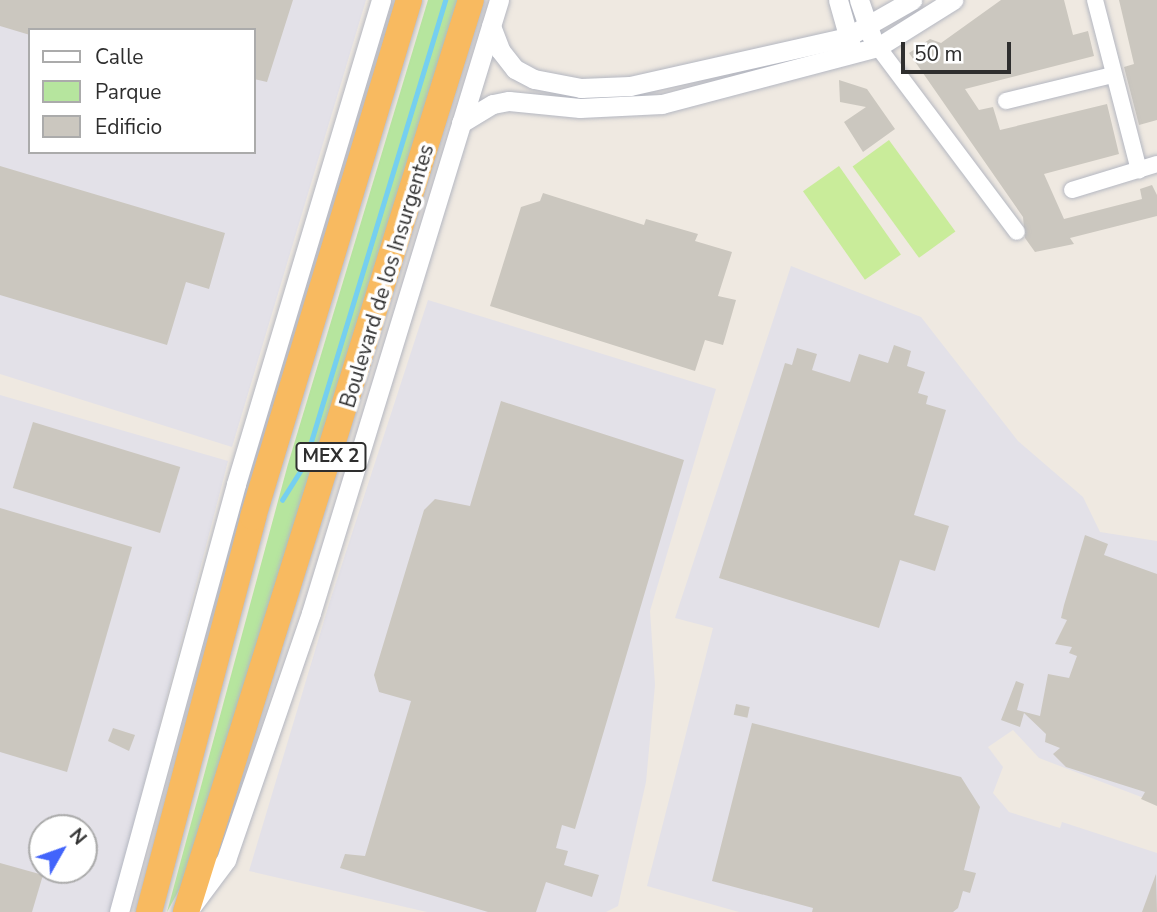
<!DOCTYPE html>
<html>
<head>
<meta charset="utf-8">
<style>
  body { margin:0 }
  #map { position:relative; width:1157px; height:912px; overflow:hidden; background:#efe9e1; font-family:"Nunito Sans",sans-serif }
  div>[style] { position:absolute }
  .industrial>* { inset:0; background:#e3e1e8 }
  .green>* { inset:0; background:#b6e59e }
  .pitch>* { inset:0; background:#c9ec9a; transform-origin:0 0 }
  .stream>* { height:4.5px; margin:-2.25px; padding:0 2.25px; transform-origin:2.25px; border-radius:2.25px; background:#75cff0 }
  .building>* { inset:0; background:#cbc7bf; transform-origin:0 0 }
  .roads { filter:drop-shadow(0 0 2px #b4b7c1) drop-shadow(0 0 2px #b4b7c1) }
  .minor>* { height:16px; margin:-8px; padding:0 8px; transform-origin:8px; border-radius:8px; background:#fff }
  .tertiary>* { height:19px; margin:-9.5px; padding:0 9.5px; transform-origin:9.5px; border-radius:9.5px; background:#fff }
  .trunk>* { height:26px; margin:-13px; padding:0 13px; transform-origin:13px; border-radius:13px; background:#f8ba60 }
  span { translate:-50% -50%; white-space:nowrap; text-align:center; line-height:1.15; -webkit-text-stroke:7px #fff; paint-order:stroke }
  .shield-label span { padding:2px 5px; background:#fff; border:2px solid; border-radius:5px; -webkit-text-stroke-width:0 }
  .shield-label { font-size:19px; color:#2e2e2e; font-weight:700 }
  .street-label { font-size:21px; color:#2e2e2e }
  .legend { position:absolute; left:28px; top:28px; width:228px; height:126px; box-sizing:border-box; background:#fff; border:2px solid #ababab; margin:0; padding:9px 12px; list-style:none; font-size:21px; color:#2e2e2e }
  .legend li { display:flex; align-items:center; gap:14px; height:35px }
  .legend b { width:35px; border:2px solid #ababab }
  .north { position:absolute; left:28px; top:814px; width:70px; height:70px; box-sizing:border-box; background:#fff; border:2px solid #ababab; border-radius:50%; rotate:50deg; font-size:19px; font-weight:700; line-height:28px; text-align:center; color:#2e2e2e }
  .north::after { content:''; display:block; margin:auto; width:24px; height:32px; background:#4264fb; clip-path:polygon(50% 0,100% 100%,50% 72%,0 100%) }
  .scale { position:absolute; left:901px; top:42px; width:110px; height:32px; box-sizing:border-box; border:4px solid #2e2e2e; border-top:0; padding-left:9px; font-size:21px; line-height:24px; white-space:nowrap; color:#2e2e2e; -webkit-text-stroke:5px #fff; paint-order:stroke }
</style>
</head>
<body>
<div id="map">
  <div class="industrial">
    <i style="clip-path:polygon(evenodd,0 0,366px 0,232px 447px,0 374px,0 0,30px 30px,254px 30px,254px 152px,30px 152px,30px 30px)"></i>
    <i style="clip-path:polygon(791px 266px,921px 317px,1018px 441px,1083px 497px,1100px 532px,1157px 541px,1157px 803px,1039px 758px,1013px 730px,988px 747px,1003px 767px,993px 793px,1009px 812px,1060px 828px,1062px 822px,1157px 853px,1157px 912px,739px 912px,647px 886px,713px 628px,675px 618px)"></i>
    <i style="clip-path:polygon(428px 300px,716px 389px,650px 611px,655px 685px,646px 782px,618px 906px,606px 912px,427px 912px,249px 871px,329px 604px)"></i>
    <i style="clip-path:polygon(evenodd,0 395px,228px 461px,111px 912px,0 912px,0 395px,42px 828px,84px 828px,84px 870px,42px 870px,42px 828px)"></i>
  </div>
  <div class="green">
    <i style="clip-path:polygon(428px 0,464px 0,189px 872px,167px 912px,288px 464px)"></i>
  </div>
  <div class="pitch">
    <i style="left:889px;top:140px;width:113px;height:45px;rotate:54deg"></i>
    <i style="left:839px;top:166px;width:108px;height:44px;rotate:55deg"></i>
  </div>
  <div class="stream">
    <i style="left:282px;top:500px;width:41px;rotate:-57.8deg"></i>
    <i style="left:304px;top:465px;width:486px;rotate:-73.1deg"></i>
  </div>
  <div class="building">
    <i style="clip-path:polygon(0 0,293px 0,267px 82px,254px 79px,254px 30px,30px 30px,30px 35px,0 26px)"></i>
    <i style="clip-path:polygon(1001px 0,1064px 0,1073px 35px,1088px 31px,1094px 56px,965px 89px,979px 110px,993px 107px,1000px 130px,1107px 104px,1119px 154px,1044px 174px,1064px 219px,1142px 199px,1140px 189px,1152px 185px,1157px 195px,1157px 216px,1070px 238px,1074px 244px,1035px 252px,1025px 238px,1023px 217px,909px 53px,930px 39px,941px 43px)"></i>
    <i style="clip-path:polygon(1119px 0,1157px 0,1157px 120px,1139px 125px,1124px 67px,1134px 64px)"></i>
    <i style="clip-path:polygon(839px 80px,867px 89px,895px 129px,863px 152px,844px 122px,866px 107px,840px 102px)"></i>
    <i style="clip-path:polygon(0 166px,225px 233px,209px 289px,186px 282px,167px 345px,0 295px)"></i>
    <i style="clip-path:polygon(543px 193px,644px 225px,646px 219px,698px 234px,695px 241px,732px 252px,718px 296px,736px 300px,723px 345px,705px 340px,695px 371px,490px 306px,521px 207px,540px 201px)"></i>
    <i style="clip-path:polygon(894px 345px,911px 351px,907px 366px,925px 372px,918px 393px,928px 396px,926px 404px,946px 410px,914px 515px,949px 526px,935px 571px,900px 560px,879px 628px,719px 578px,785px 363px,792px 365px,797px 348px,817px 354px,812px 370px,850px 382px,859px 354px,888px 363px)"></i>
    <i style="clip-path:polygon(501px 401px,684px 460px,575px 829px,562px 825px,556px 848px,568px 851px,564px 865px,599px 875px,592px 897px,546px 882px,536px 912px,488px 912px,340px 868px,345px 854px,365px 856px,411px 701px,379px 692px,374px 675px,424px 510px,435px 499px,470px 506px)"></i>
    <i style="left:33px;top:422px;width:154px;height:69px;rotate:17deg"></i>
    <i style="clip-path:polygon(0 508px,132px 547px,67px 772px,0 752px)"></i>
    <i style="clip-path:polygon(1085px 535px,1108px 544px,1104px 555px,1157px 574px,1157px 806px,1141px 799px,1145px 792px,1066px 767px,1053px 754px,1060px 748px,1045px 742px,1046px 734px,1024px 713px,1020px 727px,1001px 720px,1016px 681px,1024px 684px,1017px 710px,1040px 716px,1048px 674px,1069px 678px,1077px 656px,1069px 653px,1072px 647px,1055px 644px,1067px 620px,1061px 618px,1064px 605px)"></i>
    <i style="left:736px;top:704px;width:14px;height:11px;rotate:12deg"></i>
    <i style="clip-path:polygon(752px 723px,961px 777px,980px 807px,964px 870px,976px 873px,970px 893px,963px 891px,958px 908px,953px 912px,812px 912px,813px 908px,712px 881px)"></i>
    <i style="clip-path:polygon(113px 728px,135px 735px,129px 751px,108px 741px)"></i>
    <i style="clip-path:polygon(0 863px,43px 875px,32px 912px,0 912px)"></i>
    <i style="clip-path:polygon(1156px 874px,1157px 912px,1142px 912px)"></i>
  </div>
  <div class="roads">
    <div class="minor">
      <i style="left:1095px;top:0;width:176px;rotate:75.5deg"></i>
      <i style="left:878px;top:47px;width:231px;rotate:53.1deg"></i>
      <i style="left:1006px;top:101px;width:110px;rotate:-13.7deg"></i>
      <i style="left:1072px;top:190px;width:89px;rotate:-17deg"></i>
    </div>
    <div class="tertiary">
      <i style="left:838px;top:0;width:48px;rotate:74.2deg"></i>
      <i style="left:859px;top:0;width:39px;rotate:71deg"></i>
      <i style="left:491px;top:26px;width:26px;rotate:69deg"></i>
      <i style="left:500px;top:50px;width:24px;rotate:52deg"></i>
      <i style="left:515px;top:69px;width:21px;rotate:28deg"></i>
      <i style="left:534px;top:79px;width:48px;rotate:10.8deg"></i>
      <i style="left:581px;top:88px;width:49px;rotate:-2.3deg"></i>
      <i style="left:630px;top:86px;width:222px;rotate:-12.7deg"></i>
      <i style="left:847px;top:37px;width:75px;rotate:-29.6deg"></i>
      <i style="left:461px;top:123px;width:37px;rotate:-31deg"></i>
      <i style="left:493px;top:104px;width:16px;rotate:-11deg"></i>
      <i style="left:509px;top:101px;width:71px;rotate:5.6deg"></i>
      <i style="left:580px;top:108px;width:82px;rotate:-2.8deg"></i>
      <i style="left:662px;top:104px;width:223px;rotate:-14.8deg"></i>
      <i style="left:878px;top:47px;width:89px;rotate:-32.1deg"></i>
      <i style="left:191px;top:907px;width:59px;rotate:-53.3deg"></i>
      <i style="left:226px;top:860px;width:261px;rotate:-71deg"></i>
      <i style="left:311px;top:613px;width:641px;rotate:-72.95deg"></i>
      <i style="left:119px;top:912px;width:444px;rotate:-74.7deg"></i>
      <i style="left:236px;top:484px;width:505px;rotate:-73.32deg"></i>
    </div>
    <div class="trunk">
      <i style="left:149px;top:912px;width:408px;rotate:-75.2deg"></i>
      <i style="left:253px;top:517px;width:540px;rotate:-73.21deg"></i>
      <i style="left:186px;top:912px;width:955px;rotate:-72.65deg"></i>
    </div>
  </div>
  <div class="shield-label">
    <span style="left:331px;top:457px">MEX 2</span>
  </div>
  <div class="street-label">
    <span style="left:387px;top:276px;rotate:-73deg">Boulevard de los Insurgentes</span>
  </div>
  <ul class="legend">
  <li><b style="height:9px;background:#fff"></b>Calle</li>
  <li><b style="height:19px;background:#b6e59e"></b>Parque</li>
  <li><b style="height:19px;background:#cbc7bf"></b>Edificio</li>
  </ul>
  <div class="north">N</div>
  <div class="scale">50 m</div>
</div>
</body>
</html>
